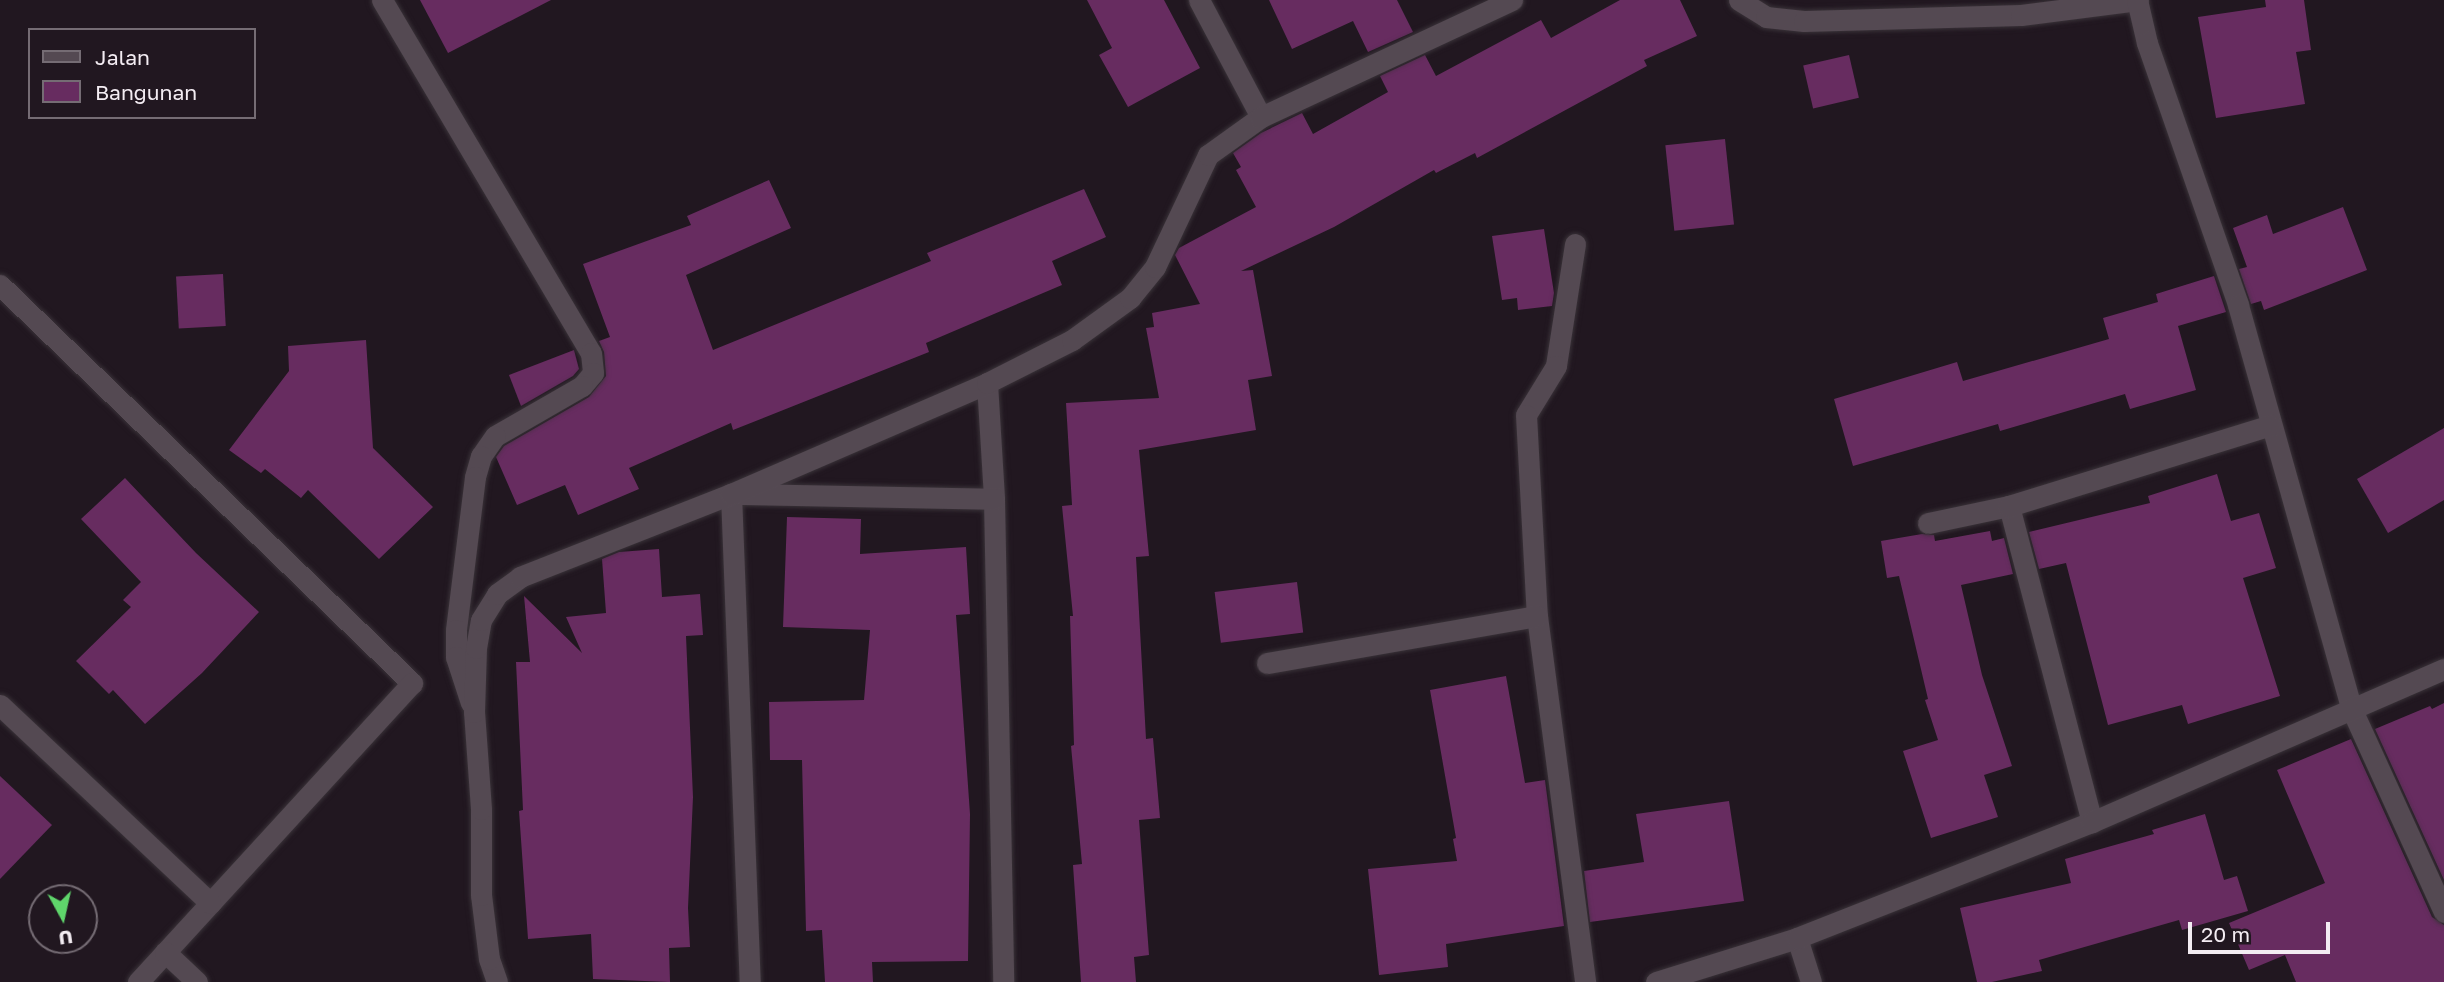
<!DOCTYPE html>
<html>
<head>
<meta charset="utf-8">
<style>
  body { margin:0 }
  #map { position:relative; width:2444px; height:982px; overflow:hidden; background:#211720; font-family:"Golos Text",sans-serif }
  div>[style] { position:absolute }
  .building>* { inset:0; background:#672c60; transform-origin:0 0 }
  .roads { filter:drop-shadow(0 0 2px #393238) drop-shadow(0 0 2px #393238) }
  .minor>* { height:21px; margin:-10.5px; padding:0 10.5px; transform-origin:10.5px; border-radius:10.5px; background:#544952 }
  span { translate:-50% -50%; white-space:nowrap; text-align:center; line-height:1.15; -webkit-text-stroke:6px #211720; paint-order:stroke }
  .legend { position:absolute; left:28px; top:28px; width:228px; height:91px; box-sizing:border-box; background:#211720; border:2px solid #756c74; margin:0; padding:9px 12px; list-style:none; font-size:21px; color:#f3ecf2 }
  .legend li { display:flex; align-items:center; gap:14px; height:35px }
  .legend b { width:35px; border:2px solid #756c74 }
  .north { position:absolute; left:28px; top:884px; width:70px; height:70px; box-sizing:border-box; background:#211720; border:2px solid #756c74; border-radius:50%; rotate:172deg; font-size:19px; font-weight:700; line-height:28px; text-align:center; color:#f3ecf2 }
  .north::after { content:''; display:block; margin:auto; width:24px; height:32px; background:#5fd56b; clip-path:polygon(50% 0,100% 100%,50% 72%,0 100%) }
  .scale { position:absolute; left:2188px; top:922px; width:142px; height:32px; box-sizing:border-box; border:4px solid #f3ecf2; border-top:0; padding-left:9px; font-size:21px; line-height:24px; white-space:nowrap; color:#f3ecf2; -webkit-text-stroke:5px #211720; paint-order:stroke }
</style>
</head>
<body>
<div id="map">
  <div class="building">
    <i style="clip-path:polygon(420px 0,551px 0,448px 53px)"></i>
    <i style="clip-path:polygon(1087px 0,1164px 0,1200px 68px,1128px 107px,1099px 55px,1112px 48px)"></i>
    <i style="clip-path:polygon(1269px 0,1397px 0,1413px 32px,1368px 52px,1353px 21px,1292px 49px)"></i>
    <i style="clip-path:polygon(1620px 0,1680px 0,1697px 36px,1644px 60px,1647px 66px,1477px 158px,1475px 153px,1436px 173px,1434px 170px,1334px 227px,1241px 271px,1253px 270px,1272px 376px,1248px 380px,1256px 430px,1139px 450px,1149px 556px,1136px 557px,1146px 739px,1153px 738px,1160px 818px,1139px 820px,1149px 955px,1134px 957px,1136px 982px,1081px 982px,1073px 865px,1082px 864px,1071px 746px,1074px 745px,1070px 616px,1073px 616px,1062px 506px,1072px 505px,1066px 403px,1159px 398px,1146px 328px,1154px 327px,1152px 313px,1200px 304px,1175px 255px,1179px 248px,1256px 207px,1236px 170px,1241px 167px,1233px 153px,1261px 133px,1302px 113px,1313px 134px,1388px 92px,1380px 76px,1425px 55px,1436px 76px,1541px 20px,1551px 38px)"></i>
    <i style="clip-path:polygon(2265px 0,2304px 0,2311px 50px,2296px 52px,2305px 104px,2216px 118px,2198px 17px,2266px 7px)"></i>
    <i style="left:1849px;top:55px;width:44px;height:47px;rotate:77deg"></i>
    <i style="left:1725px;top:139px;width:86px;height:60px;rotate:84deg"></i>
    <i style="clip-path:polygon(769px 180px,791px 228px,686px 275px,713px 350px,931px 261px,927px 253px,1084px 189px,1106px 237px,1052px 261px,1062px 285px,926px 343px,929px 352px,733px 430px,731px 423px,629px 468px,639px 489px,578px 515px,565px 485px,517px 505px,496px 457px,504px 446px,589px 397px,606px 376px,604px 352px,599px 341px,610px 337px,583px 264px,691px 225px,687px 216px)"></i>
    <i style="clip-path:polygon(2343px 207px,2367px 270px,2264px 310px,2261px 301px,2251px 304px,2239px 269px,2247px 267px,2233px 228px,2267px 215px,2273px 234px)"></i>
    <i style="clip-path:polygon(1544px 229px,1554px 293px,1552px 306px,1518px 310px,1517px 298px,1502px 300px,1492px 236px)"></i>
    <i style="left:223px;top:274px;width:52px;height:47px;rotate:87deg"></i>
    <i style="clip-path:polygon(2214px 276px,2226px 312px,2178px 326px,2196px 390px,2130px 409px,2125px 394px,2000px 431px,1998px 424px,1853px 466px,1834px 399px,1957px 362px,1963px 381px,2109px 339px,2103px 318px,2158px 302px,2156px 294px)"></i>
    <i style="clip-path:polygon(366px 340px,373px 448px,433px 507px,379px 559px,308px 490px,301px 498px,265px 469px,261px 473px,229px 450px,289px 371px,288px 346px)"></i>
    <i style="clip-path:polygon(574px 350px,579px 369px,573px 376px,521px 406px,509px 375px)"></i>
    <i style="clip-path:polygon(2444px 428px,2444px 500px,2388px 533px,2357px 479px)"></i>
    <i style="clip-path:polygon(2217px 474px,2231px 521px,2259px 513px,2276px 568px,2243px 578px,2280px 696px,2188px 724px,2182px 705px,2108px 725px,2066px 563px,2039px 569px,2029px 532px,2150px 503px,2148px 496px)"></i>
    <i style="clip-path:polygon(125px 478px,196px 553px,259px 612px,202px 673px,145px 724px,113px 690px,109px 694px,76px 661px,131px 607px,123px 600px,141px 582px,81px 519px)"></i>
    <i style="clip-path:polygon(787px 517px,861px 519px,860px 554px,966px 547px,970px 614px,956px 615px,970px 814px,968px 961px,872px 962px,873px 982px,825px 982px,822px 930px,806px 931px,802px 760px,770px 760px,769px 702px,864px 700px,870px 630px,783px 627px)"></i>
    <i style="clip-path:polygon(1990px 531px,1992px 541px,2004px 538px,2013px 574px,1961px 585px,1982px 675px,2012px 766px,1984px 775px,1998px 817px,1931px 838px,1903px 751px,1938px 740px,1925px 700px,1928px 699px,1899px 576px,1887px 578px,1881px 541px,1922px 534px,1934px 535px,1935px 541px)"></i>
    <i style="clip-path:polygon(659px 549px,662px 597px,700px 594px,703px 635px,686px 636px,693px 797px,688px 908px,690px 947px,669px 948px,670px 982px,593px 979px,591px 934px,528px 939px,519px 811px,523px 810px,516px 662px,530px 662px,524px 596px,582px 653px,566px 617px,606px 613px,602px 559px,619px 552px)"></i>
    <i style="left:1297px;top:582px;width:51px;height:83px;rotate:83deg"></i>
    <i style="clip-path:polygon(1506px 676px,1525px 783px,1545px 780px,1564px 926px,1446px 944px,1448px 967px,1379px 975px,1368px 869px,1457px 861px,1453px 839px,1456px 838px,1430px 690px)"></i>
    <i style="clip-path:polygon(2444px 703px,2444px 880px,2375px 729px,2430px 706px,2432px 709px)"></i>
    <i style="clip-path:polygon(2351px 739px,2432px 917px,2444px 925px,2444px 982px,2296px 982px,2285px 955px,2249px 970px,2229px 923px,2325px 883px,2277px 770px)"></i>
    <i style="clip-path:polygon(0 776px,52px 825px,0 879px)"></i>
    <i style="clip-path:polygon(1729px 801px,1744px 901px,1590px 922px,1584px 871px,1644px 862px,1636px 814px)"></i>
    <i style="clip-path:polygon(2205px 814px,2224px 880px,2237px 876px,2248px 911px,2182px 930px,2179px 920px,2039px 960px,2042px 971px,1992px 982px,1977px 982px,1960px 908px,2071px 883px,2065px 859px,2154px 834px,2152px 830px)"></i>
  </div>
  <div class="roads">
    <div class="minor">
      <i style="left:382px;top:0;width:410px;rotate:59.4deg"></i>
      <i style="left:591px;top:353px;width:20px;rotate:84deg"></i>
      <i style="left:593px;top:373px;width:17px;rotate:130deg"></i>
      <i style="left:582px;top:386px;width:100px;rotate:150.1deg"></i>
      <i style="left:495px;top:436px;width:24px;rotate:125deg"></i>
      <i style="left:481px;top:456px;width:22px;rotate:106deg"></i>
      <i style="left:475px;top:477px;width:154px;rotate:97.1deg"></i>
      <i style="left:456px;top:630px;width:27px;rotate:90deg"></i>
      <i style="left:456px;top:657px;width:48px;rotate:71.9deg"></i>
      <i style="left:1199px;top:0;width:132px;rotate:62.1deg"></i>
      <i style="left:1739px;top:0;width:32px;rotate:32deg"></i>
      <i style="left:1766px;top:17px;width:38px;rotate:6deg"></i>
      <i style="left:1804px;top:21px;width:217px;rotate:-1.6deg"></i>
      <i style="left:2021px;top:15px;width:118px;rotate:-7.3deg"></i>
      <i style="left:2137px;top:0;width:44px;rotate:76.9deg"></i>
      <i style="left:2147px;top:43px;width:277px;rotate:70.8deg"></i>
      <i style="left:2238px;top:305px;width:421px;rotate:74.3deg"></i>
      <i style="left:2352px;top:710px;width:222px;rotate:65.5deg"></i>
      <i style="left:1575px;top:244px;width:123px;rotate:98.9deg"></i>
      <i style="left:1556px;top:366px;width:57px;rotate:121.5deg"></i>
      <i style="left:1526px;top:415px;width:201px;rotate:86.9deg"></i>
      <i style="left:1537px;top:616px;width:369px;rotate:82.5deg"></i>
      <i style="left:0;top:285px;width:573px;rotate:44.01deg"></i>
      <i style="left:412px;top:683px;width:406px;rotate:132.5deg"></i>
      <i style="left:987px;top:383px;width:116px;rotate:86.5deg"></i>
      <i style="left:994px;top:499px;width:483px;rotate:88.9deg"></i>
      <i style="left:731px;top:494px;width:488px;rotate:87.8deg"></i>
      <i style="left:740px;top:494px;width:254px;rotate:1.1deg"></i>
      <i style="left:2009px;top:506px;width:327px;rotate:75.3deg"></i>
      <i style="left:1928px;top:523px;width:83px;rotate:-11.9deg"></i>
      <i style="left:2009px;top:506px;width:273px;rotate:-17.2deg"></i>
      <i style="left:1267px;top:663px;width:274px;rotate:-9.9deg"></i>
      <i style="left:0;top:705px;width:289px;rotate:43.3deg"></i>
      <i style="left:1797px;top:938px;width:46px;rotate:72.3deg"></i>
      <i style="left:165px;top:952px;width:44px;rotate:43.2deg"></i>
      <i style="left:497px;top:982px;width:24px;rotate:-109deg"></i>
      <i style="left:489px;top:959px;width:64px;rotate:-97.1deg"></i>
      <i style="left:481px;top:895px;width:86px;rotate:-90deg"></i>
      <i style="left:481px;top:809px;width:97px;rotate:-94.1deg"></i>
      <i style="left:474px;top:712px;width:64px;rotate:-88.2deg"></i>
      <i style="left:476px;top:648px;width:28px;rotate:-80deg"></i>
      <i style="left:481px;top:620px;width:31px;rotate:-58deg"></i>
      <i style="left:497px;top:594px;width:29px;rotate:-36deg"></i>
      <i style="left:520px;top:577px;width:227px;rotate:-21.5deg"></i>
      <i style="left:731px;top:494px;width:279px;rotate:-23.4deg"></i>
      <i style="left:987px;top:383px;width:95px;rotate:-26.8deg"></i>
      <i style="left:1072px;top:340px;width:72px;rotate:-35.9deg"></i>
      <i style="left:1130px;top:298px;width:40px;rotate:-51deg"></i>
      <i style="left:1155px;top:267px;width:124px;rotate:-64.7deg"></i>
      <i style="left:1208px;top:155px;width:65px;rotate:-35.6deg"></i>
      <i style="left:1261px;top:117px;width:277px;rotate:-25deg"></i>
      <i style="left:1656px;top:982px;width:148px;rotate:-17.3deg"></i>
      <i style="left:1797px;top:938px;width:317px;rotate:-21.5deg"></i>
      <i style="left:2092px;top:822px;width:384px;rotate:-23.5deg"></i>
    </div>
  </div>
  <ul class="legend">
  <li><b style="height:9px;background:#544952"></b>Jalan</li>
  <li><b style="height:19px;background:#672c60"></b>Bangunan</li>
  </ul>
  <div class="north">U</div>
  <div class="scale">20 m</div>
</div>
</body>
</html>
